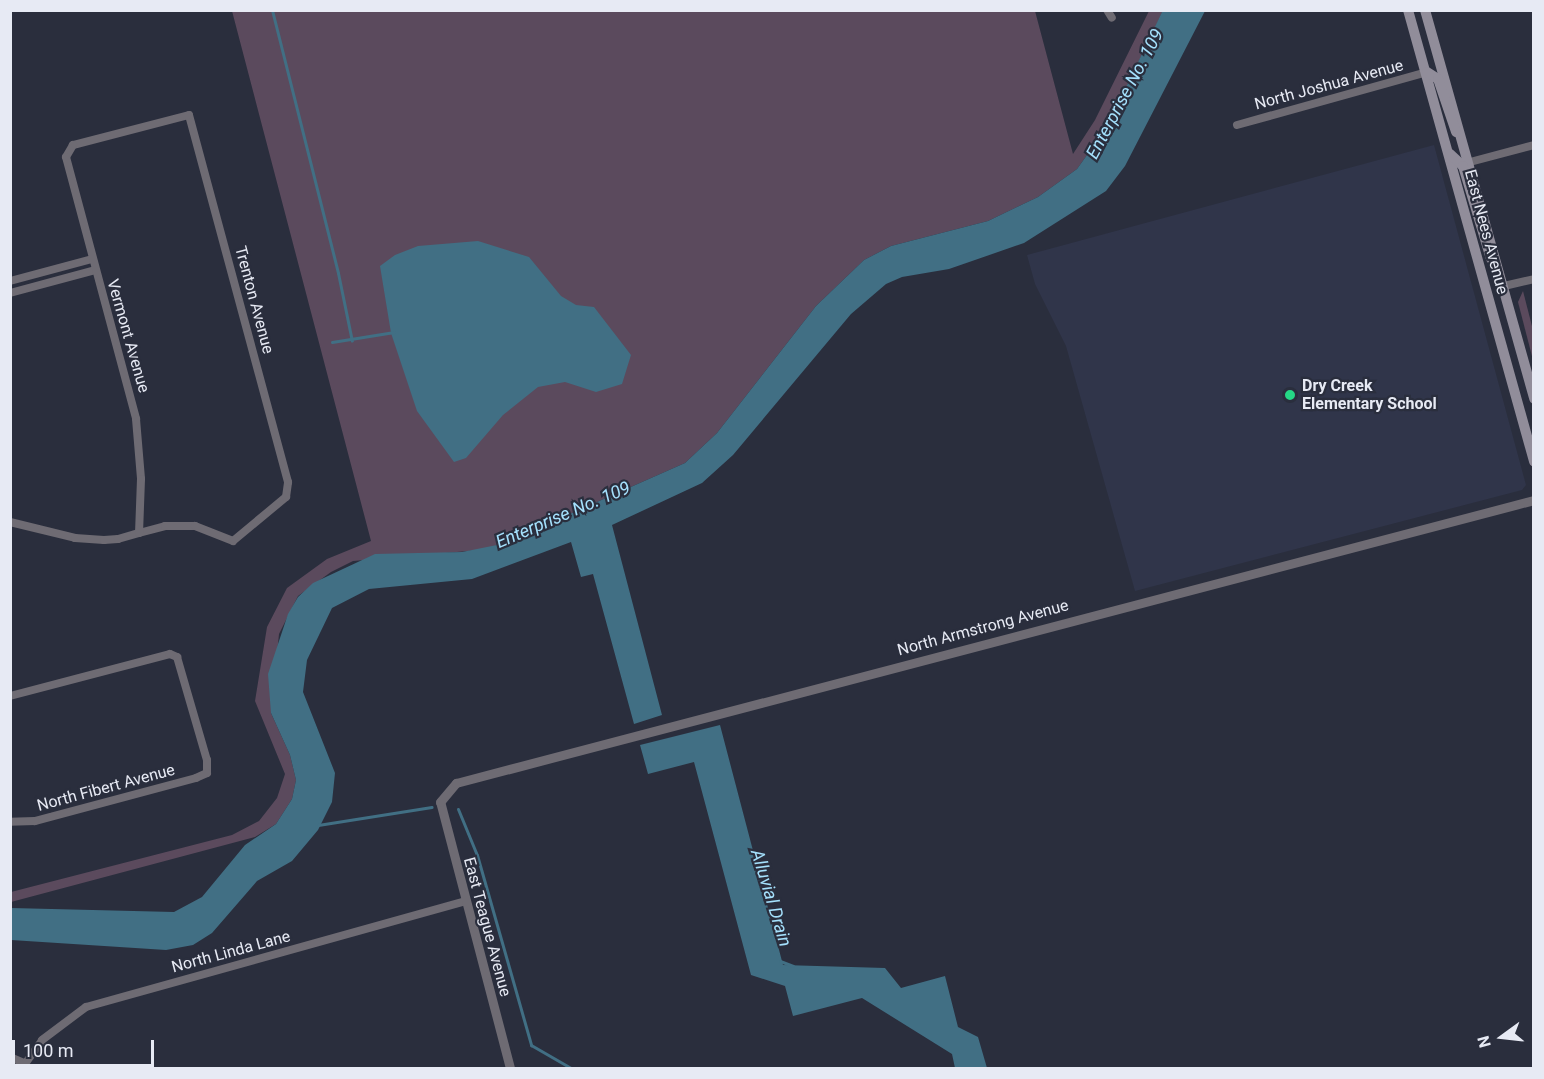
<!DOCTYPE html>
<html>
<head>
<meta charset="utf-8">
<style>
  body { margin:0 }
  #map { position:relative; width:1544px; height:1079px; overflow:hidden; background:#2a2e3d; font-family:Roboto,sans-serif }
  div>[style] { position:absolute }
  .built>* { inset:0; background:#30354a }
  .green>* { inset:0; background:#5b4a5d }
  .water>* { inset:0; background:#416f84 }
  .stream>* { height:3px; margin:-1.5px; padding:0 1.5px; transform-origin:1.5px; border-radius:1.5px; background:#416f84 }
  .minor>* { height:8px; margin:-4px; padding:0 4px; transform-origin:4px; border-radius:4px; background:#6e6b73 }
  .tertiary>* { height:9px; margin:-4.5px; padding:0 4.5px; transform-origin:4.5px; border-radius:4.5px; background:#6e6b73 }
  .secondary>* { height:10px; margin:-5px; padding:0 5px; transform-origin:5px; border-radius:5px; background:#918d9a }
  .dots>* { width:16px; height:16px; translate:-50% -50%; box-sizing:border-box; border:3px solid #2a2e3d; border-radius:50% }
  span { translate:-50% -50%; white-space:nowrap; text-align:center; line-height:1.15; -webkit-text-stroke:4.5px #2a2e3d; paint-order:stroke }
  .street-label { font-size:16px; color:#e7eaf4 }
  .poi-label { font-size:16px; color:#e7eaf4; font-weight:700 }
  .left { translate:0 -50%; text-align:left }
  .water-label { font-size:18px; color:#a5e1fd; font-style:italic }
  .frame { position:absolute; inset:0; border:12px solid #e7eaf4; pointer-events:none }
  .north { position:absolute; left:1472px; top:1007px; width:60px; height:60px; -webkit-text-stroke:4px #2a2e3d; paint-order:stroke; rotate:255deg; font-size:16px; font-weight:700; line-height:24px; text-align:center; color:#e7eaf4 }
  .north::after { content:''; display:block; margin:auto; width:21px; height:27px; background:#e7eaf4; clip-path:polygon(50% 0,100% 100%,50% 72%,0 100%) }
  .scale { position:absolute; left:12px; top:1040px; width:142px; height:27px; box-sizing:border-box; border:3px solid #e7eaf4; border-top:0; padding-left:8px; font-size:18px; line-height:21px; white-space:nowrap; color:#e7eaf4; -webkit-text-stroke:4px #2a2e3d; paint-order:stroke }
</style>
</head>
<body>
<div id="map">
  <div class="built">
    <i style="clip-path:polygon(1434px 145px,1526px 485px,1522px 490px,1135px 591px,1066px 346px,1035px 284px,1027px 255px)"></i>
  </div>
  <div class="green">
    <i style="clip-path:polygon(232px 11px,1035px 11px,1073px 154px,1095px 120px,1149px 11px,1163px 11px,1107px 127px,1077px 169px,1038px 197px,988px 221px,891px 246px,864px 260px,816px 306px,717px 433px,685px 463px,502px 544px,480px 550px,353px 561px,331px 572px,298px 596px,279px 634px,271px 713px,290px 755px,296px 780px,292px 799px,276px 824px,255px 837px,11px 902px,11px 892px,232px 835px,259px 821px,277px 798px,285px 774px,255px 701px,267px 627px,287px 588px,327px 559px,371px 541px)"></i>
    <i style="clip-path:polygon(1523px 291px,1533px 330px,1533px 360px,1518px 302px)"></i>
  </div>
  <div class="water">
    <i style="clip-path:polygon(1163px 10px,1205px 11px,1125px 166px,1106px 191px,1024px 243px,949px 269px,902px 277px,886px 284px,851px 314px,733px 455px,702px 483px,612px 525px,662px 715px,634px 724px,593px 574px,581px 577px,571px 542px,472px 579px,369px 589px,332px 608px,307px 660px,303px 692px,335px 773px,332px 802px,318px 830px,292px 861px,257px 881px,212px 933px,193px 945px,166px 950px,11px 940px,11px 908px,174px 912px,202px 897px,245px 845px,276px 824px,292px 799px,296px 780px,290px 755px,271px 713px,268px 674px,288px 614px,298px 597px,313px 583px,375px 554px,462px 552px,502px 544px,685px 463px,717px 433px,816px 306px,864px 260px,891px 246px,988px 221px,1038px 197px,1077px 169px,1107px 127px)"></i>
    <i style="clip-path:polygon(478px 241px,529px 257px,561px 296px,576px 305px,594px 307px,631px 355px,622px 384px,596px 392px,565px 382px,538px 387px,503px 415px,466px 458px,454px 462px,417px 411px,391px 333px,380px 266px,395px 255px,418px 246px)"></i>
    <i style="clip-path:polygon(720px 725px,783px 965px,885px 968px,901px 988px,945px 976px,958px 1027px,978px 1037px,987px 1068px,955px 1068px,952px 1054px,862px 998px,793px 1016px,785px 986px,751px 975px,694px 762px,648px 774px,640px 745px)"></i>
  </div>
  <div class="stream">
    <i style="left:272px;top:10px;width:271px;rotate:75.9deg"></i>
    <i style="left:338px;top:273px;width:69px;rotate:78.4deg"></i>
    <i style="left:332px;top:342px;width:63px;rotate:-9.2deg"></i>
    <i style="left:458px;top:809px;width:50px;rotate:67.6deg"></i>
    <i style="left:477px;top:855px;width:198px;rotate:74.1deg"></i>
    <i style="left:531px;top:1045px;width:46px;rotate:29.9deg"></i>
    <i style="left:318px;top:825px;width:115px;rotate:-9deg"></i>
    <i style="left:780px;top:961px;width:14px;rotate:21deg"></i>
  </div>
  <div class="minor">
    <i style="left:1107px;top:10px;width:9px;rotate:58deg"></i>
    <i style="left:1237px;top:125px;width:197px;rotate:-15.6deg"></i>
    <i style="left:1470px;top:162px;width:66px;rotate:-14.9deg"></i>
    <i style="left:10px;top:281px;width:85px;rotate:-15deg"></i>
    <i style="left:1504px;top:286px;width:31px;rotate:-13deg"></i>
    <i style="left:10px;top:293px;width:88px;rotate:-15.1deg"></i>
    <i style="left:10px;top:522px;width:67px;rotate:13.8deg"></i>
    <i style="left:75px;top:538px;width:29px;rotate:4deg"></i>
    <i style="left:104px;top:540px;width:14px;rotate:-4deg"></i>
    <i style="left:118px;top:539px;width:22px;rotate:-16deg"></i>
    <i style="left:139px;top:533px;width:27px;rotate:-15deg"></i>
    <i style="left:165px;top:526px;width:30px"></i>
    <i style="left:195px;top:526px;width:41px;rotate:21.5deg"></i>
    <i style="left:233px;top:541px;width:69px;rotate:-39.7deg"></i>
    <i style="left:286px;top:497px;width:15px;rotate:-82deg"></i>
    <i style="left:288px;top:482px;width:380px;rotate:-105.1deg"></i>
    <i style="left:189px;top:115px;width:120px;rotate:165.5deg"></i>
    <i style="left:73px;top:145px;width:14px;rotate:120deg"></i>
    <i style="left:66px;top:157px;width:271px;rotate:75deg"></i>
    <i style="left:136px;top:419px;width:60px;rotate:85.2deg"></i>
    <i style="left:141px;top:479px;width:54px;rotate:92.1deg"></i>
    <i style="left:10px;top:696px;width:165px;rotate:-14.7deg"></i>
    <i style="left:170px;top:654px;width:8px;rotate:23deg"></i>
    <i style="left:177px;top:657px;width:107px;rotate:73.8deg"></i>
    <i style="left:207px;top:760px;width:13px;rotate:90deg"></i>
    <i style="left:207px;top:773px;width:12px;rotate:156deg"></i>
    <i style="left:196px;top:778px;width:167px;rotate:165deg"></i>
    <i style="left:35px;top:821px;width:25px;rotate:178deg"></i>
    <i style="left:10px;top:1057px;width:15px;rotate:23deg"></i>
    <i style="left:22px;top:1068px;width:34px;rotate:-54deg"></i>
    <i style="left:42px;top:1040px;width:55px;rotate:-36.9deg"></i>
    <i style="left:86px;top:1007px;width:394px;rotate:-15.6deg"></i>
  </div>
  <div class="tertiary">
    <i style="left:510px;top:1068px;width:275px;rotate:-104.7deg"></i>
    <i style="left:440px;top:802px;width:25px;rotate:-50deg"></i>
    <i style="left:456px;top:783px;width:1115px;rotate:-14.71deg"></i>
  </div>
  <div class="secondary">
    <i style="left:1408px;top:10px;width:469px;rotate:74.4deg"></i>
    <i style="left:1425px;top:10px;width:404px;rotate:74.3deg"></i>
    <i style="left:1427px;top:72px;width:13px;rotate:32deg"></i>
    <i style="left:1438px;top:79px;width:56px;rotate:71.2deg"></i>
    <i style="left:1450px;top:154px;width:18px;rotate:43deg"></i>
    <i style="left:1463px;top:166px;width:97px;rotate:73.2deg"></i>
  </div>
  <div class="dots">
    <i style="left:1290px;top:395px;background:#25d886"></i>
  </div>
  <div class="street-label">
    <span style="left:1329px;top:85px;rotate:-15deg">North Joshua Avenue</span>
    <span style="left:1486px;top:232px;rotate:75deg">East Nees Avenue</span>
    <span style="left:254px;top:300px;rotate:75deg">Trenton Avenue</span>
    <span style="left:128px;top:336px;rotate:74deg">Vermont Avenue</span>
    <span style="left:983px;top:628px;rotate:-15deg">North Armstrong Avenue</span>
    <span style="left:106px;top:788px;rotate:-15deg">North Fibert Avenue</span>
    <span style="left:487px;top:927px;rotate:75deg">East Teague Avenue</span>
    <span style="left:231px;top:952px;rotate:-15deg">North Linda Lane</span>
  </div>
  <div class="poi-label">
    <span class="left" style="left:1302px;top:395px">Dry Creek<br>Elementary School</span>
  </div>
  <div class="water-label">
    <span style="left:1125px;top:94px;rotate:-62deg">Enterprise No. 109</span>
    <span style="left:563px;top:515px;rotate:-23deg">Enterprise No. 109</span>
    <span style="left:771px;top:898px;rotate:73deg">Alluvial Drain</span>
  </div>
  <div class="frame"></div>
  <div class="north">N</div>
  <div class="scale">100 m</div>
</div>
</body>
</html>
